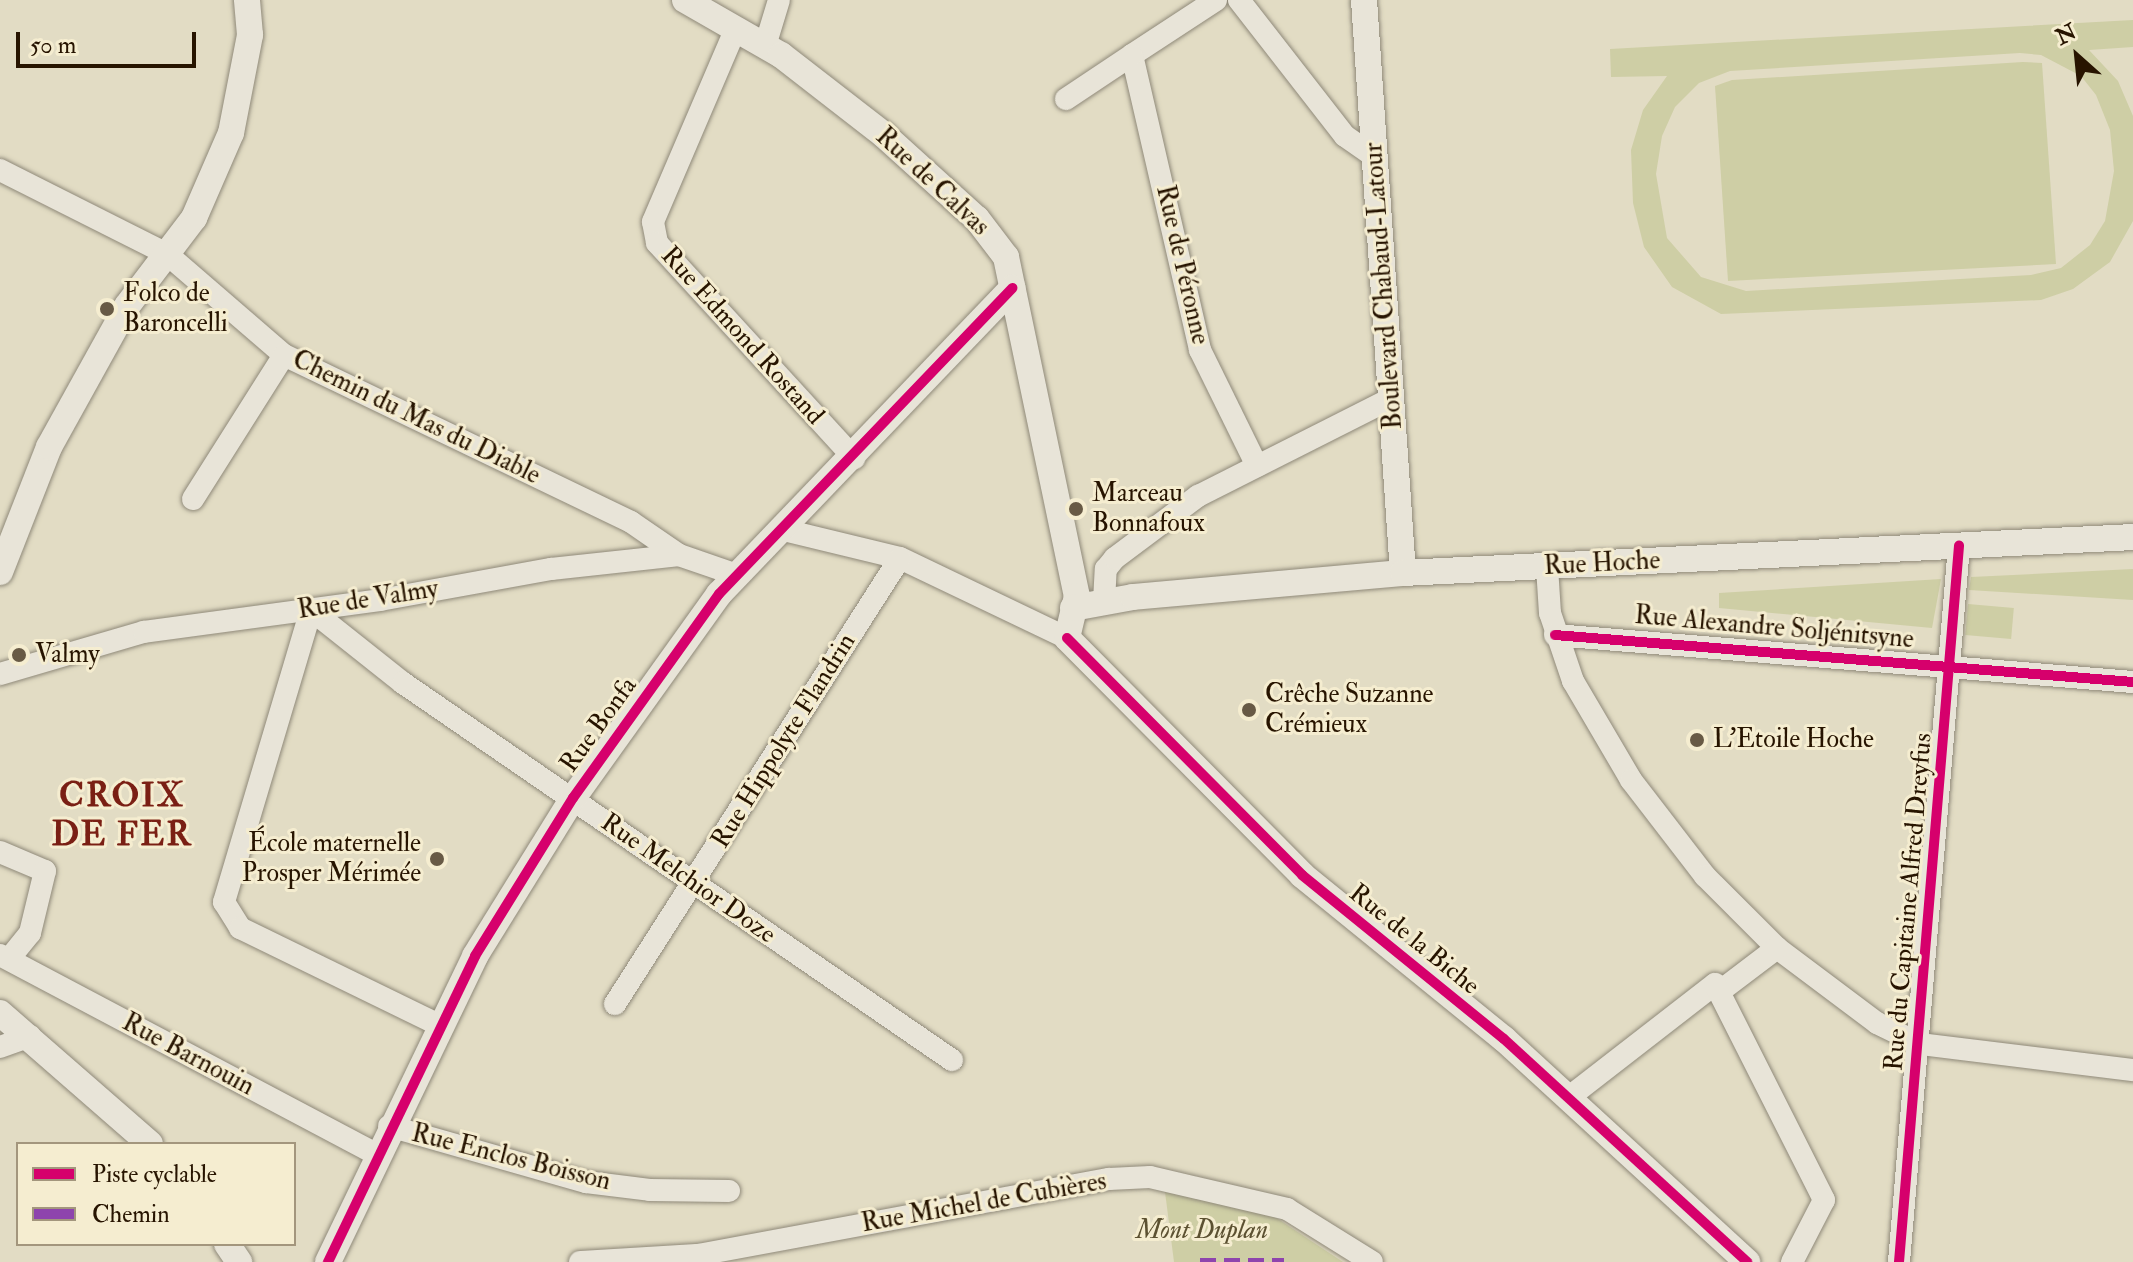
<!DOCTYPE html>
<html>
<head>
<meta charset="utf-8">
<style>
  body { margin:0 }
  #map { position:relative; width:2133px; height:1262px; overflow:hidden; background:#e2dcc4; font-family:"IM FELL Double Pica",serif }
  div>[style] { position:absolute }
  .green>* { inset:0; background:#cecea5; transform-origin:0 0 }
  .roads { filter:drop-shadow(0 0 2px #8f8979) drop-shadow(0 0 2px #8f8979) }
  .minor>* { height:22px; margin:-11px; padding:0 11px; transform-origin:11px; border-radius:11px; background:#e8e4d8 }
  .tertiary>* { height:26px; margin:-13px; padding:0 13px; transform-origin:13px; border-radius:13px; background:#e8e4d8 }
  .quiet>* { height:8px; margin-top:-4px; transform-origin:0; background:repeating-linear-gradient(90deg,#8e44ad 0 16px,transparent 0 24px) }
  .cycleway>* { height:10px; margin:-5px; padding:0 5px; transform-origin:5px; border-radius:5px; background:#d6006c }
  .dots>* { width:22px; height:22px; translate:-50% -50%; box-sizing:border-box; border:4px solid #f5edd0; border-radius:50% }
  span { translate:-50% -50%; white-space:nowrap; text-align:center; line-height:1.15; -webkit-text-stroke:6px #f5edd0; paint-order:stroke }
  .street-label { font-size:26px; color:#271400 }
  .poi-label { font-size:26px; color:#271400 }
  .left { translate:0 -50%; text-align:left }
  .right { translate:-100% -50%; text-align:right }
  .park-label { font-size:26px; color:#5c5131; font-style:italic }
  .district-label { font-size:34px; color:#7a1f14; font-weight:700; letter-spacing:2px }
  .legend { position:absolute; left:16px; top:1142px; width:280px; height:104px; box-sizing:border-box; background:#f5edd0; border:2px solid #a3967d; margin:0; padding:10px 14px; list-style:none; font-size:24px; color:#271400 }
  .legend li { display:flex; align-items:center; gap:16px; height:40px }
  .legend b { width:40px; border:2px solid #a3967d }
  .north { position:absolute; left:2037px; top:16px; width:80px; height:80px; -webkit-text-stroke:6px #f5edd0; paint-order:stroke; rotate:333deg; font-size:22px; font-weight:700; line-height:32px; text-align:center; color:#271400 }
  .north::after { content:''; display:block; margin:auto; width:28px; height:36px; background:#271400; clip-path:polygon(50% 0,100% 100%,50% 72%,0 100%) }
  .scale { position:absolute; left:16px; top:32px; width:180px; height:36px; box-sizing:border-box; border:4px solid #271400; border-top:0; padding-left:10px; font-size:24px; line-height:28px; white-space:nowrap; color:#271400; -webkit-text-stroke:6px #f5edd0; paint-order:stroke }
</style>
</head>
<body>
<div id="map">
  <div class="green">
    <i style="clip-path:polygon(evenodd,2133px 20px,2133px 47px,2089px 50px,2118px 81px,2133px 116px,2133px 221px,2110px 262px,2073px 289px,2041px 300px,1721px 314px,1672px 287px,1644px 247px,1633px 203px,1631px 150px,1643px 110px,1667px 76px,1611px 77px,1610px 49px,2133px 20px,2020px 53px,2041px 55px,2081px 76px,2096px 95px,2110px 130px,2114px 171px,2105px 221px,2090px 245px,2061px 268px,2031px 275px,1746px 291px,1701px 277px,1667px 238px,1656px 174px,1662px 136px,1675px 107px,1699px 83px,1730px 71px,2020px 53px)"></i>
    <i style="clip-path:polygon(2023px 62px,2042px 63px,2056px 264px,1728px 281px,1715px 86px,1732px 80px)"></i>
    <i style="clip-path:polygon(2133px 569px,2133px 600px,1969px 590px,1971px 577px)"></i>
    <i style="clip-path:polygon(1941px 579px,1932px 628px,1719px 608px,1719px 593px)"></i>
    <i style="left:1968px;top:604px;width:46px;height:31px;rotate:5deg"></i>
    <i style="clip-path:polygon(1165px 1192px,1272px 1215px,1343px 1262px,1174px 1262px)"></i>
  </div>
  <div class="roads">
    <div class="minor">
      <i style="left:1216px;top:0;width:100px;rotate:146.8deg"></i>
      <i style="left:1132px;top:55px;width:303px;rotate:77deg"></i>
      <i style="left:1200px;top:350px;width:129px;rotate:63.8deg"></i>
      <i style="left:1239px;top:0;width:172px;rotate:52.1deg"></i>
      <i style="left:1345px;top:136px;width:35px;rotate:35deg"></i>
      <i style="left:736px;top:28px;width:211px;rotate:113.2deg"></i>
      <i style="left:653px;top:222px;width:21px;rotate:79deg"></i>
      <i style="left:657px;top:243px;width:292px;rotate:47.5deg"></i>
      <i style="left:765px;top:46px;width:48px;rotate:-73.1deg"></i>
      <i style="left:1066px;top:99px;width:79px;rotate:-33.7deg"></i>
      <i style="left:0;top:170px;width:187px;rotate:26.7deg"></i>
      <i style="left:167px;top:254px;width:155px;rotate:40.8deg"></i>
      <i style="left:284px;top:355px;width:385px;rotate:25.7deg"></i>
      <i style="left:631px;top:522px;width:58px;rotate:34.5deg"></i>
      <i style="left:193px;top:499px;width:170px;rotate:-57.7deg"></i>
      <i style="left:784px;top:530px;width:119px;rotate:13.6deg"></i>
      <i style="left:900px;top:558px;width:185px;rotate:25.6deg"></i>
      <i style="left:1547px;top:567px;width:46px;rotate:86.3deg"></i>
      <i style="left:1550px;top:613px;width:72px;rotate:71.3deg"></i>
      <i style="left:1573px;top:681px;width:115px;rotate:59.6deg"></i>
      <i style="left:1631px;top:780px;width:121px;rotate:52.4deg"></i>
      <i style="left:1705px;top:876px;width:102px;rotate:45deg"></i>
      <i style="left:1777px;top:948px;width:125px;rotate:36.9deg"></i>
      <i style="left:1877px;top:1023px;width:48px;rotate:26deg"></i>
      <i style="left:1920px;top:1044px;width:215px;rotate:7deg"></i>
      <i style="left:1104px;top:602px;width:33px;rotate:-87deg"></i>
      <i style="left:1106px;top:569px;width:14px;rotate:-51deg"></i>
      <i style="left:1115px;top:558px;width:104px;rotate:-36.8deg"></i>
      <i style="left:1198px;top:496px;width:217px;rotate:-26.8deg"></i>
      <i style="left:311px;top:610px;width:117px;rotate:38.4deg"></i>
      <i style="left:403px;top:683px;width:666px;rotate:34.48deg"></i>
      <i style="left:311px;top:610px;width:305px;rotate:106.6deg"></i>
      <i style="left:224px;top:902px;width:31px;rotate:58deg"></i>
      <i style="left:240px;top:928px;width:221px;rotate:26deg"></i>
      <i style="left:1555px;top:635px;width:580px;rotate:4.65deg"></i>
      <i style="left:0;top:674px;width:150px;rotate:-16.3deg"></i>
      <i style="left:144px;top:632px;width:238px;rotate:-7.7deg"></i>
      <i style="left:380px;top:600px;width:174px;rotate:-10.3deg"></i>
      <i style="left:551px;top:569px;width:129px;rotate:-6.2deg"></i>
      <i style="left:679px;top:555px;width:61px;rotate:19deg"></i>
      <i style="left:0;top:852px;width:49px;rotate:22.9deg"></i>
      <i style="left:45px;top:871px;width:64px;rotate:103.6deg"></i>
      <i style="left:30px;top:933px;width:33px;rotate:129deg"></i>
      <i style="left:0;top:955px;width:427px;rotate:27.9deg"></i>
      <i style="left:1719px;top:992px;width:73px;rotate:-37.2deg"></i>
      <i style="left:615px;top:1004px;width:529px;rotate:-57.42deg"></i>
      <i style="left:0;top:1047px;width:32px;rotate:-20deg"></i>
      <i style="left:1568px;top:1098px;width:186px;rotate:-37.8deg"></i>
      <i style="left:1715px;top:984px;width:242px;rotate:63.2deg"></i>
      <i style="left:1824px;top:1200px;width:70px;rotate:117.3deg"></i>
      <i style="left:389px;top:1126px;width:205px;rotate:15.9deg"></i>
      <i style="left:586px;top:1182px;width:64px;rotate:7.1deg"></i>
      <i style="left:650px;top:1190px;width:79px;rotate:0.7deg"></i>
      <i style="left:580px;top:1262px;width:118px;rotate:-3.4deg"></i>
      <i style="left:698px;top:1255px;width:418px;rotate:-10.5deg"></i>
      <i style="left:1109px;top:1179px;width:41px;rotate:-2.8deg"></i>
      <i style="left:1150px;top:1177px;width:141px;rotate:13.1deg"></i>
      <i style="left:1287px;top:1209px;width:100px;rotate:31.9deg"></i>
      <i style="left:1899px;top:1262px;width:719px;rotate:-85.21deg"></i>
    </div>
    <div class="tertiary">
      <i style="left:685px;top:0;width:111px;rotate:29.8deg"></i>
      <i style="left:781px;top:55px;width:130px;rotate:37.8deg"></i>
      <i style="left:884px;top:135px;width:125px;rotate:42.1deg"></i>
      <i style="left:977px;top:219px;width:48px;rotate:52.7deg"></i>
      <i style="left:1006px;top:257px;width:346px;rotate:78.2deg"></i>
      <i style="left:1077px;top:596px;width:43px;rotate:103.4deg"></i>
      <i style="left:1067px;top:638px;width:334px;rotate:45.2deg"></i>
      <i style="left:1302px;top:875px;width:260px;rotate:39.1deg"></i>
      <i style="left:1504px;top:1039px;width:330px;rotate:42.5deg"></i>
      <i style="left:1364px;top:0;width:574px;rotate:86.11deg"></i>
      <i style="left:0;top:572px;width:134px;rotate:-68.6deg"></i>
      <i style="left:49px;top:447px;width:161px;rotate:-61deg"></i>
      <i style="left:127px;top:306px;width:111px;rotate:-52.7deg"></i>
      <i style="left:194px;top:218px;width:93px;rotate:-66.5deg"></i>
      <i style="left:231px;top:133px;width:100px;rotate:-79deg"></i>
      <i style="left:250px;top:35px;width:35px;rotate:-95deg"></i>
      <i style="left:1073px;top:608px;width:61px;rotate:-10.4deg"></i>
      <i style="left:1133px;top:597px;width:271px;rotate:-5.1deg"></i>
      <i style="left:1403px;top:573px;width:731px;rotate:-2.82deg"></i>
      <i style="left:0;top:1013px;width:199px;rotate:41.1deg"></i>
      <i style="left:227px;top:1244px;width:22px;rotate:56deg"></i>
      <i style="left:328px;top:1262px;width:339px;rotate:-64.3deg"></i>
      <i style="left:475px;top:956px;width:186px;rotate:-58.2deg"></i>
      <i style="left:573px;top:798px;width:251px;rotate:-54.4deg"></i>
      <i style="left:719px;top:594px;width:424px;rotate:-46.2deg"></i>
    </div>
  </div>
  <div class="quiet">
    <i style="left:1200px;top:1262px;width:84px"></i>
  </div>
  <div class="cycleway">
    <i style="left:1555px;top:635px;width:580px;rotate:4.65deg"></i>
    <i style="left:1067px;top:638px;width:334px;rotate:45.2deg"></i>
    <i style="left:1302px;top:875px;width:260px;rotate:39.1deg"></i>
    <i style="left:1504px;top:1039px;width:330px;rotate:42.5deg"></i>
    <i style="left:328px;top:1262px;width:339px;rotate:-64.3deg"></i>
    <i style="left:475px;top:956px;width:186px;rotate:-58.2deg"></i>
    <i style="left:573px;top:798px;width:251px;rotate:-54.4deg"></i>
    <i style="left:719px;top:594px;width:424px;rotate:-46.2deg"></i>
    <i style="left:1899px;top:1262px;width:719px;rotate:-85.21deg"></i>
  </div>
  <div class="dots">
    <i style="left:107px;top:309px;background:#685a45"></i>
    <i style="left:1076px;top:509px;background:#685a45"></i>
    <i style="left:19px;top:655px;background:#685a45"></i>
    <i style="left:1249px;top:710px;background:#685a45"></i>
    <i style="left:1697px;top:740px;background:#685a45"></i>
    <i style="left:437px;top:859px;background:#685a45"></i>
  </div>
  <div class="street-label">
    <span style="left:932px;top:182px;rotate:43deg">Rue de Calvas</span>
    <span style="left:1182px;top:265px;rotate:77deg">Rue de Péronne</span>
    <span style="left:1384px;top:286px;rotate:-94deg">Boulevard Chabaud-Latour</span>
    <span style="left:742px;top:336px;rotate:48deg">Rue Edmond Rostand</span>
    <span style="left:416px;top:418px;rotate:26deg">Chemin du Mas du Diable</span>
    <span style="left:1602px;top:564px;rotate:-3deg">Rue Hoche</span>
    <span style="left:368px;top:600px;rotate:-9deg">Rue de Valmy</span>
    <span style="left:1774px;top:628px;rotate:5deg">Rue Alexandre Soljénitsyne</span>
    <span style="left:599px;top:725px;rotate:-54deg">Rue Bonfa</span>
    <span style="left:784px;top:741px;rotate:-58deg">Rue Hippolyte Flandrin</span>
    <span style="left:688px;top:879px;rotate:35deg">Rue Melchior Doze</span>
    <span style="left:1909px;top:902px;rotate:-85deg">Rue du Capitaine Alfred Dreyfus</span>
    <span style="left:1414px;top:940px;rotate:39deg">Rue de la Biche</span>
    <span style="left:188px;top:1055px;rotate:28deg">Rue Barnouin</span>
    <span style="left:511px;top:1158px;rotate:14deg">Rue Enclos Boisson</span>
    <span style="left:984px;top:1203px;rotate:-10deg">Rue Michel de Cubières</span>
  </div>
  <div class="poi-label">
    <span class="left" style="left:123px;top:309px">Folco de<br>Baroncelli</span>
    <span class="left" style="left:1092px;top:509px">Marceau<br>Bonnafoux</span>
    <span class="left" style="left:35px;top:655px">Valmy</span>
    <span class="left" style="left:1265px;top:710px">Crêche Suzanne<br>Crémieux</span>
    <span class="left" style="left:1713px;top:740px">L'Etoile Hoche</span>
    <span class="right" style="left:421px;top:859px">École maternelle<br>Prosper Mérimée</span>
  </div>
  <div class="park-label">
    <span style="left:1202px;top:1231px">Mont Duplan</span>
  </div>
  <div class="district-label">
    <span style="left:122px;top:815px">CROIX<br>DE FER</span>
  </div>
  <ul class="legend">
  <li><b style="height:10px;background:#d6006c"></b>Piste cyclable</li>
  <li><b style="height:10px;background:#8e44ad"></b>Chemin</li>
  </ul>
  <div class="north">N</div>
  <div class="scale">50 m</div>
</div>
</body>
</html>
